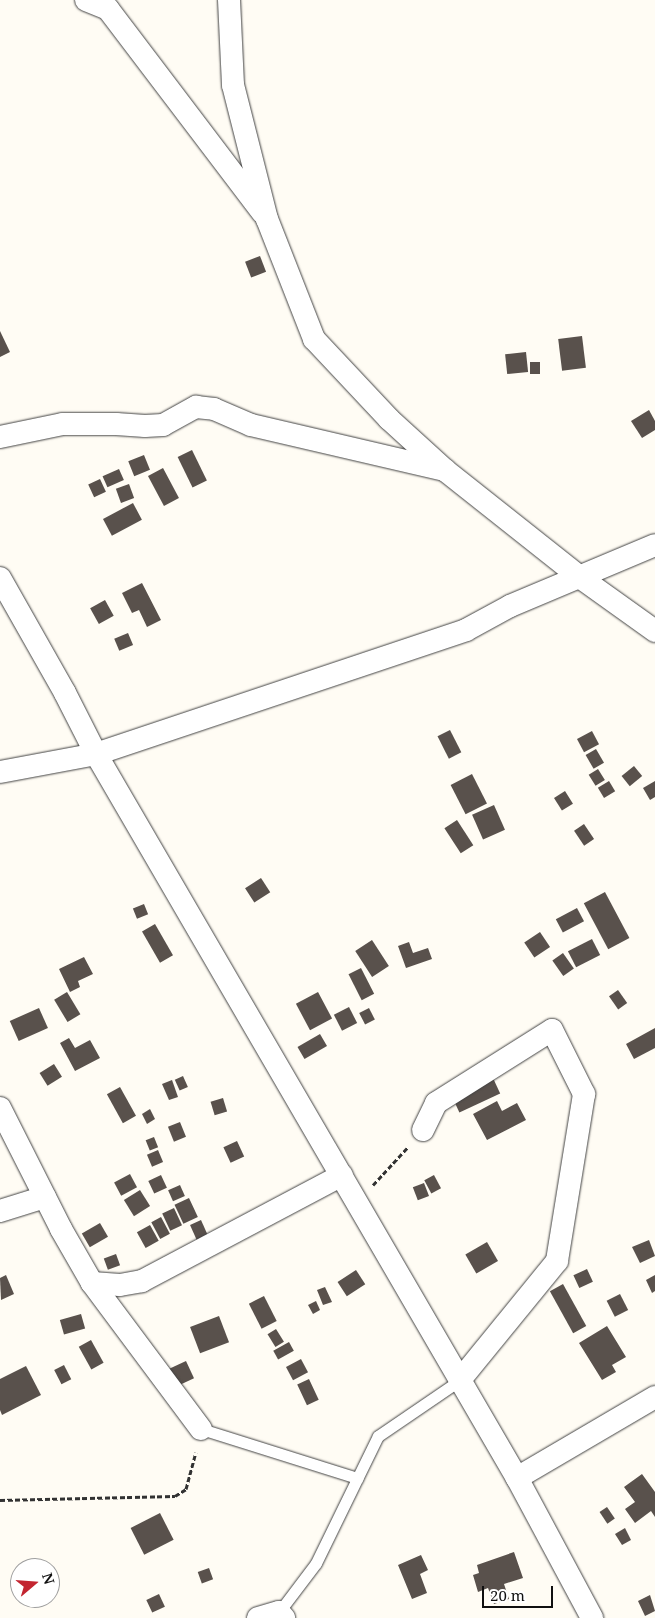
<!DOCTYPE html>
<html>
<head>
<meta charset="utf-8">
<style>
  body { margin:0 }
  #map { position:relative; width:655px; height:1618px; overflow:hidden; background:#fffcf4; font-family:"Noto Serif",serif }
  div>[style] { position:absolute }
  .building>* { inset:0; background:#59514c; transform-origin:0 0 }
  .path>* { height:3px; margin-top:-1.5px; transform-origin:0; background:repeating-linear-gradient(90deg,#323232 0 5px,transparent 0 7.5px) }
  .roads { filter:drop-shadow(0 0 1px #434343) drop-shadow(0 0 1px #434343) }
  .service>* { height:11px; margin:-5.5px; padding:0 5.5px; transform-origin:5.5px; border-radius:5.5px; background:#fff }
  .minor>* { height:22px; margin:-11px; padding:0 11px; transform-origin:11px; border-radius:11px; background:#fff }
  span { translate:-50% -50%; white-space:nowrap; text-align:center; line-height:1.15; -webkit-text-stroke:5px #fff; paint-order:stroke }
  .north { position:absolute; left:10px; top:1558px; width:50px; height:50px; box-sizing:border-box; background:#fff; border:1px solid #9f9f9f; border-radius:50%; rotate:72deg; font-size:14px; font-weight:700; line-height:20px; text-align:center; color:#101010 }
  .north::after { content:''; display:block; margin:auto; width:18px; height:22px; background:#c32530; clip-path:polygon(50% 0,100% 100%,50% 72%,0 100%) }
  .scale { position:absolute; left:482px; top:1586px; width:71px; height:22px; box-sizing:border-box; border:2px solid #101010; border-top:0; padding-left:6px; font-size:15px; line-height:18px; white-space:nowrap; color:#101010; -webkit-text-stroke:4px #fff; paint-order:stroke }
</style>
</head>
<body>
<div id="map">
  <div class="building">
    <i style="left:260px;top:256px;width:17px;height:16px;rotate:69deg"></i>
    <i style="clip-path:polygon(0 331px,10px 352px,0 357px)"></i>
    <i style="left:582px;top:336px;width:32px;height:24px;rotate:83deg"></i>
    <i style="left:526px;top:352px;width:20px;height:21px;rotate:84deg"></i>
    <i style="left:540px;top:362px;width:12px;height:10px;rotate:90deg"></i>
    <i style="clip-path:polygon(649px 410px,655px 421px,655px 430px,642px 438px,631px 421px)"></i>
    <i style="left:192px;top:450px;width:34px;height:16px;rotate:64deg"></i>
    <i style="left:144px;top:455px;width:16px;height:17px;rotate:68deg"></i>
    <i style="left:163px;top:468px;width:34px;height:17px;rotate:62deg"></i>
    <i style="left:119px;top:469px;width:12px;height:18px;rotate:66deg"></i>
    <i style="left:100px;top:479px;width:14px;height:13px;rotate:65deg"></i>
    <i style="left:129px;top:484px;width:15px;height:14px;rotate:70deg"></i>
    <i style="left:133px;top:503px;width:19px;height:34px;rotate:62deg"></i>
    <i style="clip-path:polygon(142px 583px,161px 620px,147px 627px,139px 610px,132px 613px,122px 593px)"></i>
    <i style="left:105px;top:600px;width:18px;height:17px;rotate:61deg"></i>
    <i style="left:128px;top:633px;width:13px;height:15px;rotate:67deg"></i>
    <i style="left:450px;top:730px;width:25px;height:14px;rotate:63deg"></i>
    <i style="left:592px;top:731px;width:15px;height:17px;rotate:62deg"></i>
    <i style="left:596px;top:749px;width:16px;height:12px;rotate:60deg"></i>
    <i style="left:634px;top:766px;width:13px;height:16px;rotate:51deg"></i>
    <i style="left:598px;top:769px;width:13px;height:11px;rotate:58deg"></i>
    <i style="left:472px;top:774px;width:33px;height:24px;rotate:63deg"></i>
    <i style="left:609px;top:781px;width:12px;height:13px;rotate:59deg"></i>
    <i style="clip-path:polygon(655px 781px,655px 797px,650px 800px,643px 788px)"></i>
    <i style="left:565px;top:791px;width:15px;height:13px;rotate:58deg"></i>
    <i style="left:494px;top:805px;width:27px;height:24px;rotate:66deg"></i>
    <i style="left:457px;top:820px;width:30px;height:15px;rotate:57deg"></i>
    <i style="left:584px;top:824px;width:18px;height:12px;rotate:56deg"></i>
    <i style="left:261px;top:878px;width:17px;height:19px;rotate:57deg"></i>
    <i style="left:605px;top:892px;width:52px;height:24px;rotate:62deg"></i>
    <i style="left:144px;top:904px;width:11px;height:12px;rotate:68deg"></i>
    <i style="left:577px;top:908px;width:15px;height:24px;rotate:62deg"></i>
    <i style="left:155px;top:924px;width:36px;height:15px;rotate:60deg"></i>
    <i style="left:540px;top:932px;width:18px;height:19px;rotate:56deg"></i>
    <i style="left:592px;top:939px;width:18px;height:27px;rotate:63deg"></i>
    <i style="left:372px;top:940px;width:31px;height:20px;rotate:57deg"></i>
    <i style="clip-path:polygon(409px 942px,413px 953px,428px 948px,432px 959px,406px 968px,398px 946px)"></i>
    <i style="left:563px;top:953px;width:19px;height:13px;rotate:55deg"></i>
    <i style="clip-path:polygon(84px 957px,93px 974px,78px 981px,80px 987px,70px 992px,59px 969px)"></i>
    <i style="left:361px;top:968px;width:29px;height:14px;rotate:63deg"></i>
    <i style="left:618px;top:990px;width:16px;height:11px;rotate:55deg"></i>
    <i style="left:67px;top:992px;width:26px;height:15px;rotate:59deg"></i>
    <i style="left:318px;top:992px;width:30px;height:25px;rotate:62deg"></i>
    <i style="left:349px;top:1007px;width:18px;height:17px;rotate:63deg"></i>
    <i style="left:39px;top:1008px;width:22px;height:32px;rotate:66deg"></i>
    <i style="left:369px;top:1008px;width:13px;height:11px;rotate:63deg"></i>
    <i style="clip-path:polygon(655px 1028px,655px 1048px,634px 1059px,626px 1044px)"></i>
    <i style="left:320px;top:1034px;width:14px;height:26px;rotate:60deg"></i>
    <i style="clip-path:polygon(69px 1038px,75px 1048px,90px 1040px,100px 1058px,75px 1071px,60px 1043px)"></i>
    <i style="left:54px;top:1064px;width:15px;height:17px;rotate:58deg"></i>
    <i style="left:183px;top:1076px;width:12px;height:9px;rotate:66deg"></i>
    <i style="left:493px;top:1078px;width:17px;height:45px;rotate:65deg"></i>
    <i style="clip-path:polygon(172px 1080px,178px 1097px,169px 1100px,162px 1084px)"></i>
    <i style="left:120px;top:1087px;width:33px;height:15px;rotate:61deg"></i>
    <i style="left:223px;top:1098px;width:14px;height:13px;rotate:73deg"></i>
    <i style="clip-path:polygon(497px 1101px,502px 1111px,517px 1103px,526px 1120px,487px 1140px,473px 1114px)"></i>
    <i style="clip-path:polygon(150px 1109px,155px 1119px,147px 1124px,142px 1114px)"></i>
    <i style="left:180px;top:1122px;width:16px;height:13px;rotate:68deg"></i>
    <i style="left:154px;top:1137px;width:11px;height:9px;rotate:68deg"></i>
    <i style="left:237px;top:1141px;width:17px;height:15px;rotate:65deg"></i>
    <i style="left:158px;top:1150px;width:13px;height:12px;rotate:67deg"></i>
    <i style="left:130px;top:1174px;width:15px;height:18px;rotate:62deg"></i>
    <i style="left:161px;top:1175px;width:14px;height:14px;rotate:65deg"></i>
    <i style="left:434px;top:1175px;width:15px;height:11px;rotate:62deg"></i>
    <i style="left:424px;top:1183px;width:14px;height:12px;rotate:69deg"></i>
    <i style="left:180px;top:1185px;width:12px;height:13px;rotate:66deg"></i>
    <i style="left:140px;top:1190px;width:19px;height:19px;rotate:58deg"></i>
    <i style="left:189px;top:1198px;width:21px;height:16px;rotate:65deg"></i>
    <i style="left:174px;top:1208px;width:19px;height:13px;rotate:65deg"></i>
    <i style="left:161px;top:1217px;width:19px;height:11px;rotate:62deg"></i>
    <i style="left:201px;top:1220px;width:20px;height:12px;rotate:66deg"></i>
    <i style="left:100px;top:1223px;width:16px;height:21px;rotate:60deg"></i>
    <i style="left:150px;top:1225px;width:18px;height:15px;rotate:61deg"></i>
    <i style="clip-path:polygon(649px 1240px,655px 1256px,640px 1263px,632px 1247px)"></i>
    <i style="left:487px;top:1242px;width:22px;height:25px;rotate:60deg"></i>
    <i style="left:116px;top:1254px;width:12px;height:13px;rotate:70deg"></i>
    <i style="left:587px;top:1269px;width:14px;height:15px;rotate:65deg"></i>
    <i style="left:356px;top:1270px;width:17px;height:22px;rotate:57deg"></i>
    <i style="clip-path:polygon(6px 1275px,14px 1294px,1px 1300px,0 1278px)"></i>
    <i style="clip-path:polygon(655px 1275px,655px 1291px,652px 1293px,646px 1280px)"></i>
    <i style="left:563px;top:1284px;width:48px;height:15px;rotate:61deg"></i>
    <i style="clip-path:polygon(325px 1287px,332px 1302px,323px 1305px,317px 1290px)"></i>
    <i style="left:620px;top:1294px;width:18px;height:15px;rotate:63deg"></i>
    <i style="left:264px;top:1296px;width:28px;height:17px;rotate:63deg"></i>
    <i style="clip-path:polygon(316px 1301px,320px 1310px,313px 1314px,308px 1305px)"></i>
    <i style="left:81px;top:1314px;width:15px;height:22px;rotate:74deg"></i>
    <i style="left:219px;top:1316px;width:28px;height:31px;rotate:69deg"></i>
    <i style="clip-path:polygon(607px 1326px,626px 1357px,612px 1365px,616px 1372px,602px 1380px,579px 1343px)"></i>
    <i style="left:276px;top:1329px;width:15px;height:10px;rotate:58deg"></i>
    <i style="left:91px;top:1340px;width:26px;height:14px;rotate:61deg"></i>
    <i style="left:289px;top:1342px;width:10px;height:18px;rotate:61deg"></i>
    <i style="left:301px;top:1359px;width:15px;height:17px;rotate:62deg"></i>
    <i style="left:186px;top:1361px;width:19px;height:22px;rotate:65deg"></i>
    <i style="left:64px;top:1365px;width:16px;height:11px;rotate:63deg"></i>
    <i style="clip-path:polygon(26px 1366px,41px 1395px,2px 1415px,0 1410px,0 1379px)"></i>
    <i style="left:309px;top:1379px;width:23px;height:13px;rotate:65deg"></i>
    <i style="clip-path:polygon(642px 1474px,655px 1492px,655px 1517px,651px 1511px,635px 1523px,625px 1509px,635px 1502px,624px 1487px)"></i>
    <i style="left:607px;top:1507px;width:14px;height:9px;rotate:56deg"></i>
    <i style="left:160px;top:1513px;width:30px;height:33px;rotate:63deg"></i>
    <i style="clip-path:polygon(625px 1528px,631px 1540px,622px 1545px,615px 1534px)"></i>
    <i style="clip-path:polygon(514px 1552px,523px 1578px,504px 1584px,509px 1599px,494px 1604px,488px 1588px,478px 1592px,473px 1575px,479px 1573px,477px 1565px)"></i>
    <i style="clip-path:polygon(421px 1555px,428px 1570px,420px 1574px,427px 1593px,412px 1599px,398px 1565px)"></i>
    <i style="left:209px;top:1568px;width:12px;height:12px;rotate:70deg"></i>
    <i style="left:159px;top:1594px;width:14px;height:14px;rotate:65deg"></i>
    <i style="clip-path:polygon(650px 1595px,655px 1611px,645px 1616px,638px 1601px)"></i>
  </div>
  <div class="path">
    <i style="left:373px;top:1185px;width:52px;rotate:-47.4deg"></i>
    <i style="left:0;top:1500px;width:175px;rotate:-1.3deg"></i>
    <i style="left:175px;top:1496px;width:13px;rotate:-32deg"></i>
    <i style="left:186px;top:1489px;width:38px;rotate:-75deg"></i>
  </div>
  <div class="roads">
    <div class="service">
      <i style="left:201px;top:1429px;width:164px;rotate:17.4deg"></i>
      <i style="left:279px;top:1612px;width:61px;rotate:-52.9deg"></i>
      <i style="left:316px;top:1563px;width:141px;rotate:-64deg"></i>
      <i style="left:378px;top:1436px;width:99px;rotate:-34.3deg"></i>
    </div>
    <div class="minor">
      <i style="left:86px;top:0;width:24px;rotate:22deg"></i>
      <i style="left:108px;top:9px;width:255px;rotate:52.8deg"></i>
      <i style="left:229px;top:0;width:85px;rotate:87.3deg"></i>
      <i style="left:233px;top:85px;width:138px;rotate:75.8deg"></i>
      <i style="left:267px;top:219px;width:129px;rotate:68.6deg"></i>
      <i style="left:314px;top:339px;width:110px;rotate:46.8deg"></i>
      <i style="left:389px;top:419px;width:77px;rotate:42.4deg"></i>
      <i style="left:446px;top:471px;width:172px;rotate:38.4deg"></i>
      <i style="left:581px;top:578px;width:91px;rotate:35.6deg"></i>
      <i style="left:0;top:437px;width:64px;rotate:-11.7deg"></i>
      <i style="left:63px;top:424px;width:53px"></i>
      <i style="left:116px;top:424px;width:29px;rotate:4deg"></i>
      <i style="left:145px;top:426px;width:18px;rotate:-3deg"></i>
      <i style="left:163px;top:425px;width:38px;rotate:-29deg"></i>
      <i style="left:196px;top:407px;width:18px;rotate:6deg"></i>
      <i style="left:214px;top:409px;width:40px;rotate:23.4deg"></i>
      <i style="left:251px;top:425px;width:199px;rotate:13.1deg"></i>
      <i style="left:0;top:578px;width:132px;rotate:60.5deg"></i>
      <i style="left:65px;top:693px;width:68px;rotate:63.1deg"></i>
      <i style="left:96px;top:754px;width:838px;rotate:59.82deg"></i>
      <i style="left:517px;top:1478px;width:159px;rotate:61.8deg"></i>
      <i style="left:0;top:772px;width:98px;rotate:-10.6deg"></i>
      <i style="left:96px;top:754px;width:390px;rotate:-18.5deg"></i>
      <i style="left:466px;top:630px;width:50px;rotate:-28.6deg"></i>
      <i style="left:510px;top:606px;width:157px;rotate:-22.8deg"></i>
      <i style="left:0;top:1108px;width:136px;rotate:63.2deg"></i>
      <i style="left:61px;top:1229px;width:62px;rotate:60.1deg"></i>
      <i style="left:92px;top:1283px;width:182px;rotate:53.3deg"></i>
      <i style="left:423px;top:1130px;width:30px;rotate:-64deg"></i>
      <i style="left:436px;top:1103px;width:137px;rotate:-32.2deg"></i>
      <i style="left:552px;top:1030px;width:72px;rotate:63.4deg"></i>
      <i style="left:584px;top:1094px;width:169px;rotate:99.2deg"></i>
      <i style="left:557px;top:1261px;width:154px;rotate:129.2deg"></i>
      <i style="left:0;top:1211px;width:47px;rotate:-17.3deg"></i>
      <i style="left:92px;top:1283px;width:28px;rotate:4deg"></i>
      <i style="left:120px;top:1285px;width:22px;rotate:-10deg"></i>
      <i style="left:142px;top:1281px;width:226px;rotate:-27.9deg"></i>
      <i style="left:517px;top:1478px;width:160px;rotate:-30.4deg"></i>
      <i style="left:258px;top:1618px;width:22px;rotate:-16deg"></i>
      <i style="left:279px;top:1612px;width:8px;rotate:50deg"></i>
    </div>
  </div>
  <div class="north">N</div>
  <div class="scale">20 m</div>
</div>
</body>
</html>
